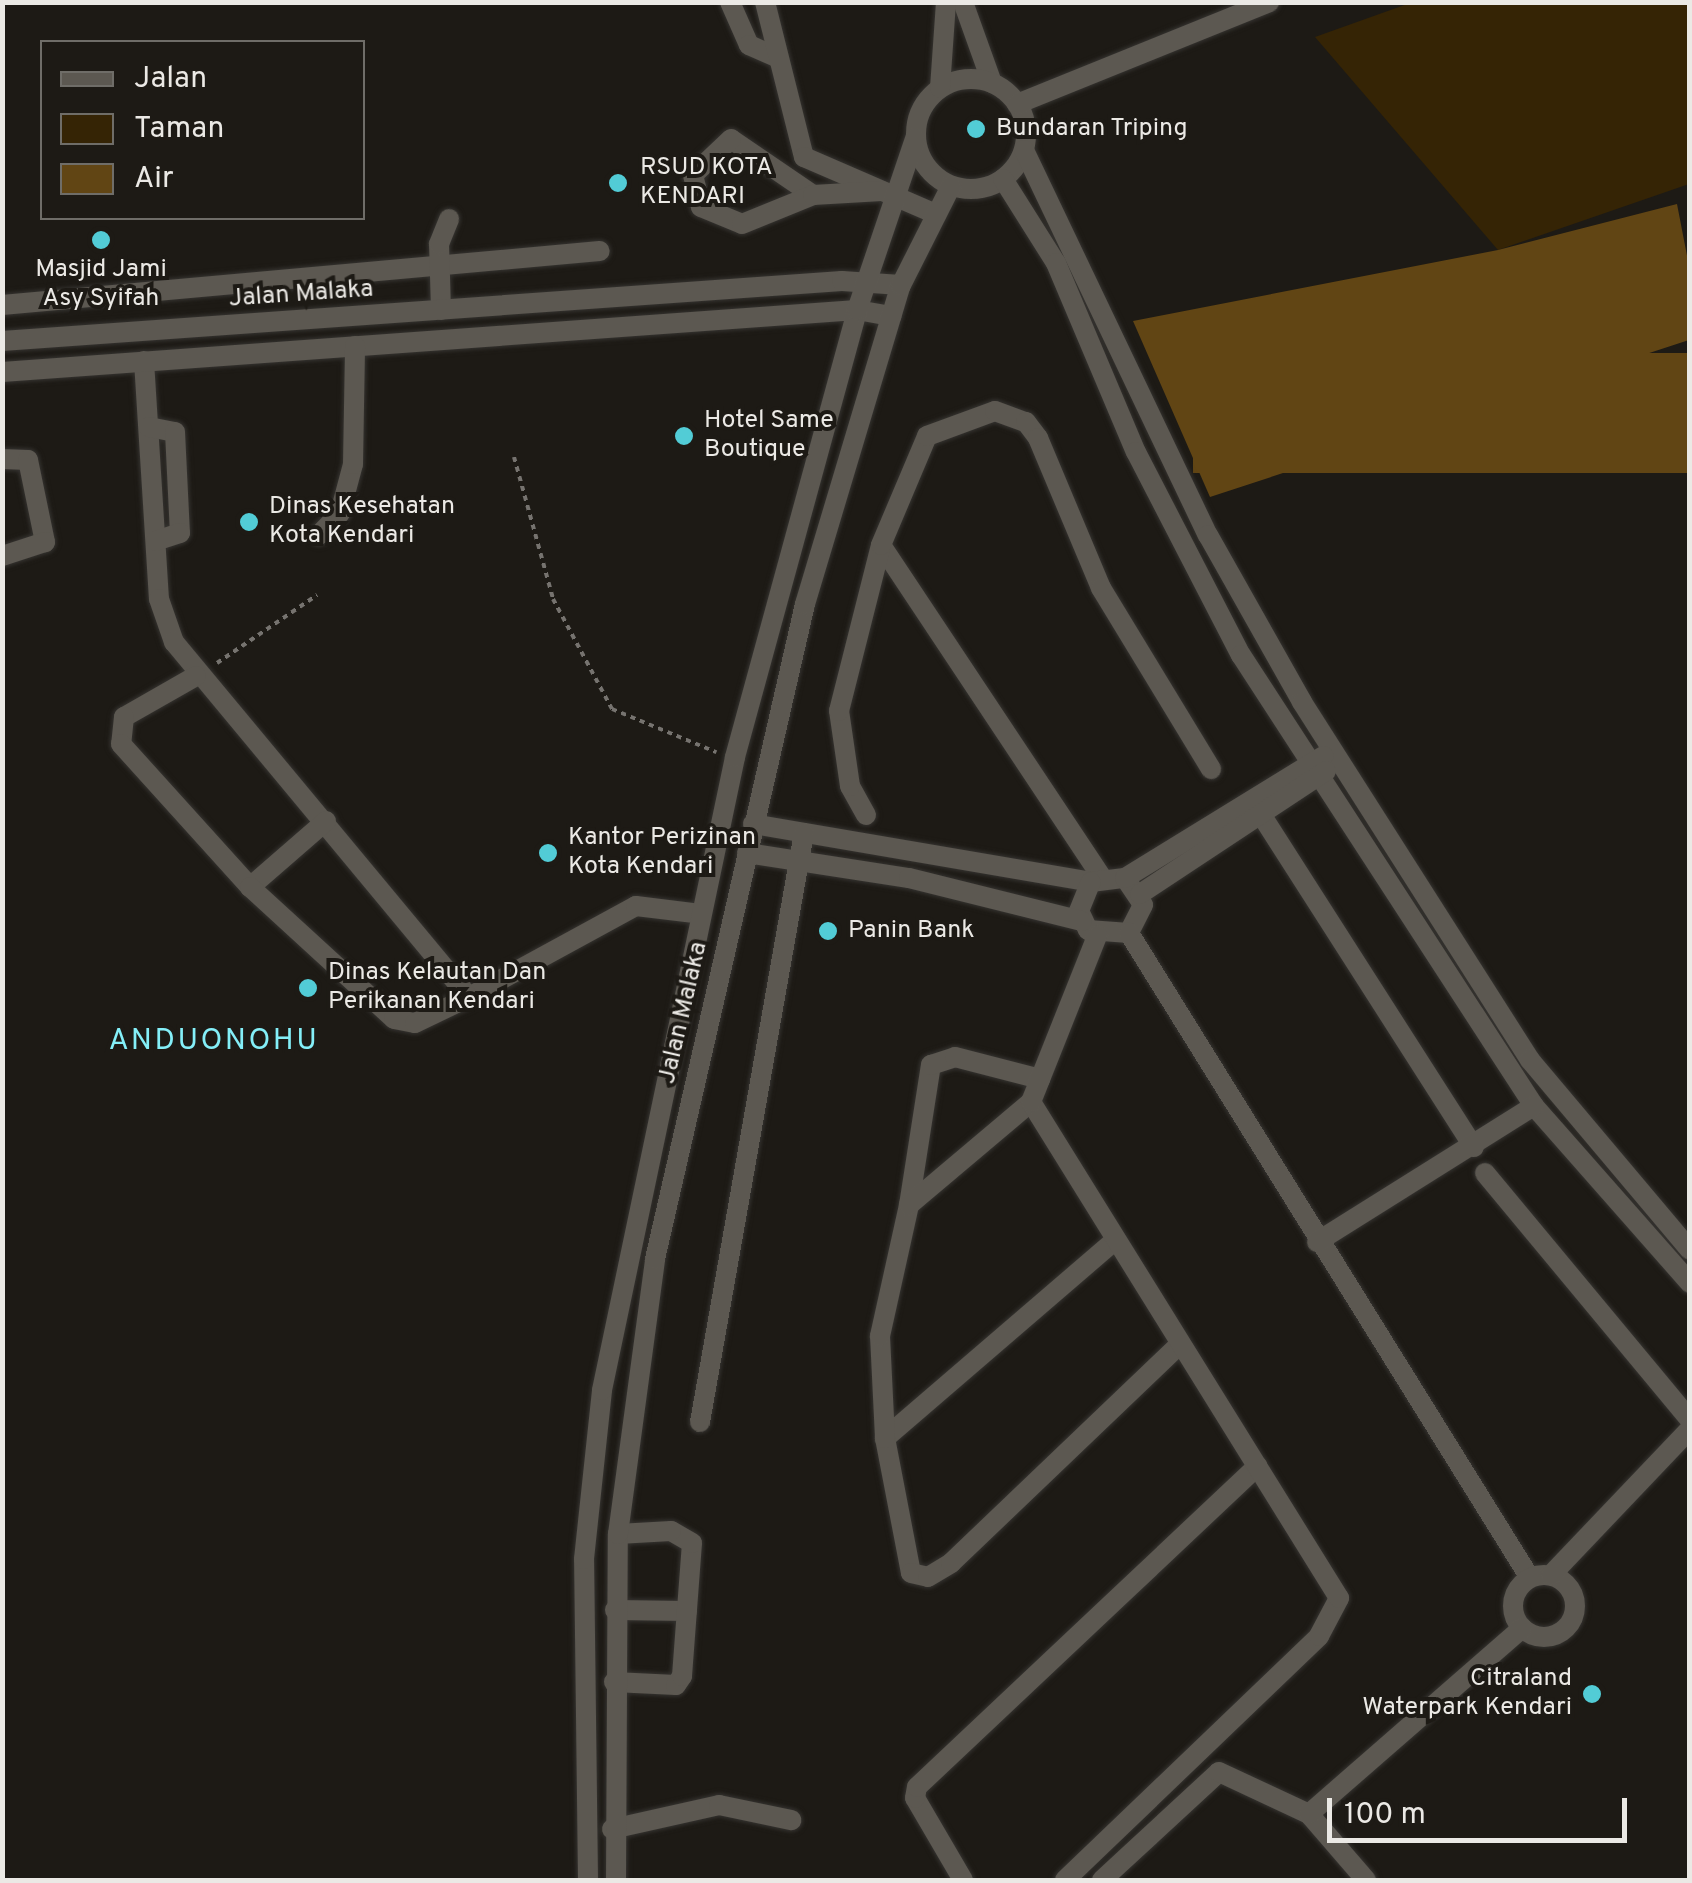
<!DOCTYPE html>
<html>
<head>
<meta charset="utf-8">
<style>
  body { margin:0 }
  #map { position:relative; width:1692px; height:1883px; overflow:hidden; background:#1d1a15; font-family:Overpass,sans-serif }
  div>[style] { position:absolute }
  .green>* { inset:0; background:#352405 }
  .water>* { inset:0; background:#614514; transform-origin:0 0 }
  .path>* { height:4px; margin-top:-2px; transform-origin:0; background:repeating-linear-gradient(90deg,#76736f 0 5px,transparent 0 10px) }
  .roads { filter:drop-shadow(0 0 2px #353330) drop-shadow(0 0 2px #353330) }
  .minor>* { height:20px; margin:-10px; padding:0 10px; transform-origin:10px; border-radius:10px; background:#5c5851 }
  .minor>.ring { margin:-10px; padding:0; box-sizing:content-box; background:none; border:20px solid #5c5851; border-radius:50% }
  .dots>* { width:28px; height:28px; translate:-50% -50%; box-sizing:border-box; border:5px solid #1d1a15; border-radius:50% }
  span { translate:-50% -50%; white-space:nowrap; text-align:center; line-height:1.15; -webkit-text-stroke:8px #1d1a15; paint-order:stroke }
  .poi-label { font-size:25px; color:#ebe9e5 }
  .left { translate:0 -50%; text-align:left }
  .right { translate:-100% -50%; text-align:right }
  .street-label { font-size:25px; color:#ebe9e5 }
  .quarter-label { font-size:30px; color:#84eff8; letter-spacing:2.5px }
  .frame { position:absolute; inset:0; border:5px solid #ebe9e5; pointer-events:none }
  .legend { position:absolute; left:40px; top:40px; width:325px; height:180px; box-sizing:border-box; background:#1d1a15; border:2px solid #6f6d68; margin:0; padding:12px 18px; list-style:none; font-size:30px; color:#ebe9e5 }
  .legend li { display:flex; align-items:center; gap:20px; height:50px }
  .legend b { width:50px; border:2px solid #6f6d68 }
  .scale { position:absolute; left:1327px; top:1798px; width:300px; height:45px; box-sizing:border-box; border:5px solid #ebe9e5; border-top:0; padding-left:12px; font-size:30px; line-height:35px; white-space:nowrap; color:#ebe9e5; -webkit-text-stroke:8px #1d1a15; paint-order:stroke }
</style>
</head>
<body>
<div id="map">
  <div class="green">
    <i style="clip-path:polygon(1413px 2px,1689px 3px,1689px 184px,1498px 250px,1315px 37px)"></i>
  </div>
  <div class="water">
    <i style="clip-path:polygon(1677px 204px,1689px 266px,1689px 340px,1210px 497px,1133px 321px,1498px 250px)"></i>
    <i style="left:1689px;top:353px;width:120px;height:496px;rotate:90deg"></i>
  </div>
  <div class="path">
    <i style="left:514px;top:457px;width:147px;rotate:74.6deg"></i>
    <i style="left:553px;top:599px;width:125px;rotate:61.8deg"></i>
    <i style="left:612px;top:709px;width:113px;rotate:22.5deg"></i>
    <i style="left:217px;top:663px;width:121px;rotate:-34.2deg"></i>
  </div>
  <div class="roads">
    <div class="minor">
      <i style="left:730px;top:2px;width:47px;rotate:66.2deg"></i>
      <i style="left:749px;top:45px;width:30px;rotate:24deg"></i>
      <i style="left:765px;top:2px;width:160px;rotate:75.9deg"></i>
      <i style="left:804px;top:157px;width:144px;rotate:23.4deg"></i>
      <i style="left:963px;top:2px;width:86px;rotate:70.3deg"></i>
      <i class="ring" style="left:916px;top:79px;width:90px;height:90px"></i>
      <i style="left:940px;top:88px;width:86px;rotate:-86deg"></i>
      <i style="left:1017px;top:104px;width:272px;rotate:-22deg"></i>
      <i style="left:1024px;top:150px;width:427px;rotate:64.5deg"></i>
      <i style="left:1208px;top:535px;width:192px;rotate:60.6deg"></i>
      <i style="left:1302px;top:702px;width:424px;rotate:57.5deg"></i>
      <i style="left:1530px;top:1060px;width:248px;rotate:49.9deg"></i>
      <i style="left:1003px;top:179px;width:99px;rotate:57.8deg"></i>
      <i style="left:1056px;top:263px;width:205px;rotate:67.1deg"></i>
      <i style="left:1136px;top:452px;width:229px;rotate:62.7deg"></i>
      <i style="left:1241px;top:655px;width:538px;rotate:56.99deg"></i>
      <i style="left:1534px;top:1106px;width:236px;rotate:48.6deg"></i>
      <i style="left:813px;top:195px;width:99px;rotate:-145.7deg"></i>
      <i style="left:731px;top:139px;width:52px;rotate:136.5deg"></i>
      <i style="left:693px;top:175px;width:33px;rotate:76deg"></i>
      <i style="left:701px;top:207px;width:44px;rotate:22.5deg"></i>
      <i style="left:742px;top:224px;width:77px;rotate:-22.2deg"></i>
      <i style="left:813px;top:195px;width:69px;rotate:-3.3deg"></i>
      <i style="left:2px;top:305px;width:600px;rotate:-5.16deg"></i>
      <i style="left:441px;top:310px;width:66px;rotate:-91.7deg"></i>
      <i style="left:439px;top:244px;width:27px;rotate:-68deg"></i>
      <i style="left:2px;top:341px;width:842px;rotate:-4.09deg"></i>
      <i style="left:842px;top:281px;width:59px;rotate:3.9deg"></i>
      <i style="left:144px;top:361px;width:238px;rotate:86.4deg"></i>
      <i style="left:159px;top:599px;width:46px;rotate:70.8deg"></i>
      <i style="left:174px;top:642px;width:462px;rotate:50.3deg"></i>
      <i style="left:469px;top:997px;width:190px;rotate:-28.6deg"></i>
      <i style="left:636px;top:906px;width:65px;rotate:7deg"></i>
      <i style="left:2px;top:372px;width:857px;rotate:-4.15deg"></i>
      <i style="left:857px;top:310px;width:35px;rotate:10deg"></i>
      <i style="left:149px;top:427px;width:26px;rotate:11deg"></i>
      <i style="left:175px;top:432px;width:101px;rotate:87.2deg"></i>
      <i style="left:180px;top:533px;width:25px;rotate:162deg"></i>
      <i style="left:2px;top:459px;width:26px;rotate:2deg"></i>
      <i style="left:28px;top:460px;width:84px;rotate:78.3deg"></i>
      <i style="left:45px;top:542px;width:45px;rotate:162deg"></i>
      <i style="left:319px;top:535px;width:30px;rotate:-46deg"></i>
      <i style="left:340px;top:513px;width:51px;rotate:-75.1deg"></i>
      <i style="left:353px;top:464px;width:118px;rotate:-89deg"></i>
      <i style="left:881px;top:545px;width:397px;rotate:56.4deg"></i>
      <i style="left:196px;top:676px;width:83px;rotate:150.3deg"></i>
      <i style="left:124px;top:717px;width:27px;rotate:96deg"></i>
      <i style="left:121px;top:744px;width:193px;rotate:47.9deg"></i>
      <i style="left:866px;top:815px;width:33px;rotate:-119deg"></i>
      <i style="left:850px;top:786px;width:76px;rotate:-98.3deg"></i>
      <i style="left:839px;top:711px;width:171px;rotate:-75.8deg"></i>
      <i style="left:881px;top:545px;width:118px;rotate:-67.1deg"></i>
      <i style="left:927px;top:436px;width:72px;rotate:-20.2deg"></i>
      <i style="left:995px;top:411px;width:33px;rotate:20deg"></i>
      <i style="left:1026px;top:422px;width:20px;rotate:53deg"></i>
      <i style="left:1038px;top:438px;width:163px;rotate:67.2deg"></i>
      <i style="left:1101px;top:588px;width:212px;rotate:58.7deg"></i>
      <i style="left:1262px;top:816px;width:393px;rotate:57.4deg"></i>
      <i style="left:326px;top:821px;width:101px;rotate:139deg"></i>
      <i style="left:250px;top:887px;width:195px;rotate:42.5deg"></i>
      <i style="left:394px;top:1019px;width:21px;rotate:11deg"></i>
      <i style="left:415px;top:1023px;width:60px;rotate:-25.7deg"></i>
      <i style="left:753px;top:824px;width:343px;rotate:9.7deg"></i>
      <i style="left:1091px;top:882px;width:34px;rotate:-7deg"></i>
      <i style="left:1125px;top:878px;width:32px;rotate:56deg"></i>
      <i style="left:1143px;top:905px;width:31px;rotate:117deg"></i>
      <i style="left:1129px;top:933px;width:41px;rotate:-175.8deg"></i>
      <i style="left:1088px;top:930px;width:21px;rotate:-115deg"></i>
      <i style="left:1079px;top:911px;width:31px;rotate:-68deg"></i>
      <i style="left:747px;top:853px;width:164px;rotate:8.8deg"></i>
      <i style="left:909px;top:878px;width:178px;rotate:14deg"></i>
      <i style="left:1125px;top:878px;width:233px;rotate:-31.6deg"></i>
      <i style="left:1140px;top:894px;width:223px;rotate:-33.5deg"></i>
      <i style="left:1129px;top:933px;width:759px;rotate:58.13deg"></i>
      <i style="left:1485px;top:1173px;width:321px;rotate:50.3deg"></i>
      <i style="left:909px;top:1205px;width:142px;rotate:-81.1deg"></i>
      <i style="left:931px;top:1065px;width:25px;rotate:-18deg"></i>
      <i style="left:955px;top:1057px;width:88px;rotate:14.5deg"></i>
      <i style="left:1113px;top:1242px;width:301px;rotate:139.3deg"></i>
      <i style="left:885px;top:1438px;width:137px;rotate:79.1deg"></i>
      <i style="left:911px;top:1573px;width:17px;rotate:13deg"></i>
      <i style="left:928px;top:1577px;width:27px;rotate:-31deg"></i>
      <i style="left:951px;top:1563px;width:314px;rotate:-43.7deg"></i>
      <i style="left:1317px;top:1242px;width:256px;rotate:-32.1deg"></i>
      <i style="left:700px;top:1422px;width:598px;rotate:-79.99deg"></i>
      <i style="left:885px;top:1438px;width:102px;rotate:-92.8deg"></i>
      <i style="left:880px;top:1336px;width:134px;rotate:-77.5deg"></i>
      <i style="left:909px;top:1205px;width:160px;rotate:-40.2deg"></i>
      <i class="ring" style="left:1513px;top:1575px;width:42px;height:42px"></i>
      <i style="left:1551px;top:1575px;width:202px;rotate:-46.4deg"></i>
      <i style="left:615px;top:1610px;width:72px;rotate:0.8deg"></i>
      <i style="left:614px;top:1682px;width:62px;rotate:2.8deg"></i>
      <i style="left:676px;top:1685px;width:11px;rotate:-56deg"></i>
      <i style="left:682px;top:1676px;width:133px;rotate:-85.7deg"></i>
      <i style="left:692px;top:1543px;width:24px;rotate:-150deg"></i>
      <i style="left:671px;top:1531px;width:53px;rotate:176.8deg"></i>
      <i style="left:1309px;top:1814px;width:87px;rotate:49.2deg"></i>
      <i style="left:612px;top:1829px;width:110px;rotate:-12.6deg"></i>
      <i style="left:719px;top:1805px;width:74px;rotate:11.8deg"></i>
      <i style="left:588px;top:1880px;width:321px;rotate:-90.7deg"></i>
      <i style="left:584px;top:1559px;width:170px;rotate:-83.9deg"></i>
      <i style="left:602px;top:1390px;width:647px;rotate:-78.13deg"></i>
      <i style="left:735px;top:757px;width:463px;rotate:-74.7deg"></i>
      <i style="left:857px;top:310px;width:181px;rotate:-71.3deg"></i>
      <i style="left:616px;top:1880px;width:346px;rotate:-89.7deg"></i>
      <i style="left:618px;top:1534px;width:277px;rotate:-82.3deg"></i>
      <i style="left:655px;top:1259px;width:672px;rotate:-77.1deg"></i>
      <i style="left:805px;top:604px;width:333px;rotate:-73.3deg"></i>
      <i style="left:901px;top:285px;width:111px;rotate:-63.2deg"></i>
      <i style="left:963px;top:1880px;width:95px;rotate:-120.3deg"></i>
      <i style="left:915px;top:1798px;width:11px;rotate:-80deg"></i>
      <i style="left:917px;top:1787px;width:468px;rotate:-43.3deg"></i>
      <i style="left:1065px;top:1880px;width:352px;rotate:-43.8deg"></i>
      <i style="left:1319px;top:1636px;width:43px;rotate:-62.2deg"></i>
      <i style="left:1339px;top:1598px;width:584px;rotate:-121.84deg"></i>
      <i style="left:1031px;top:1102px;width:179px;rotate:-68.3deg"></i>
      <i style="left:1102px;top:1880px;width:159px;rotate:-42.7deg"></i>
      <i style="left:1219px;top:1772px;width:99px;rotate:25deg"></i>
      <i style="left:1309px;top:1814px;width:283px;rotate:-41.1deg"></i>
    </div>
  </div>
  <div class="dots">
    <i style="left:976px;top:129px;background:#52ccd6"></i>
    <i style="left:618px;top:183px;background:#52ccd6"></i>
    <i style="left:101px;top:240px;background:#52ccd6"></i>
    <i style="left:684px;top:436px;background:#52ccd6"></i>
    <i style="left:249px;top:522px;background:#52ccd6"></i>
    <i style="left:548px;top:853px;background:#52ccd6"></i>
    <i style="left:828px;top:931px;background:#52ccd6"></i>
    <i style="left:308px;top:988px;background:#52ccd6"></i>
    <i style="left:1592px;top:1694px;background:#52ccd6"></i>
  </div>
  <div class="poi-label">
    <span class="left" style="left:996px;top:129px">Bundaran Triping</span>
    <span class="left" style="left:640px;top:183px">RSUD KOTA<br>KENDARI</span>
    <span style="left:101px;top:285px">Masjid Jami<br>Asy Syifah</span>
    <span class="left" style="left:704px;top:436px">Hotel Same<br>Boutique</span>
    <span class="left" style="left:269px;top:522px">Dinas Kesehatan<br>Kota Kendari</span>
    <span class="left" style="left:568px;top:853px">Kantor Perizinan<br>Kota Kendari</span>
    <span class="left" style="left:848px;top:931px">Panin Bank</span>
    <span class="left" style="left:328px;top:988px">Dinas Kelautan Dan<br>Perikanan Kendari</span>
    <span class="right" style="left:1572px;top:1694px">Citraland<br>Waterpark Kendari</span>
  </div>
  <div class="street-label">
    <span style="left:301px;top:295px;rotate:-4deg">Jalan Malaka</span>
    <span style="left:684px;top:1013px;rotate:-77deg">Jalan Malaka</span>
  </div>
  <div class="quarter-label">
    <span style="left:214px;top:1042px">ANDUONOHU</span>
  </div>
  <div class="frame"></div>
  <ul class="legend">
  <li><b style="height:12px;background:#5c5851"></b>Jalan</li>
  <li><b style="height:28px;background:#352405"></b>Taman</li>
  <li><b style="height:28px;background:#614514"></b>Air</li>
  </ul>
  <div class="scale">100 m</div>
</div>
</body>
</html>
